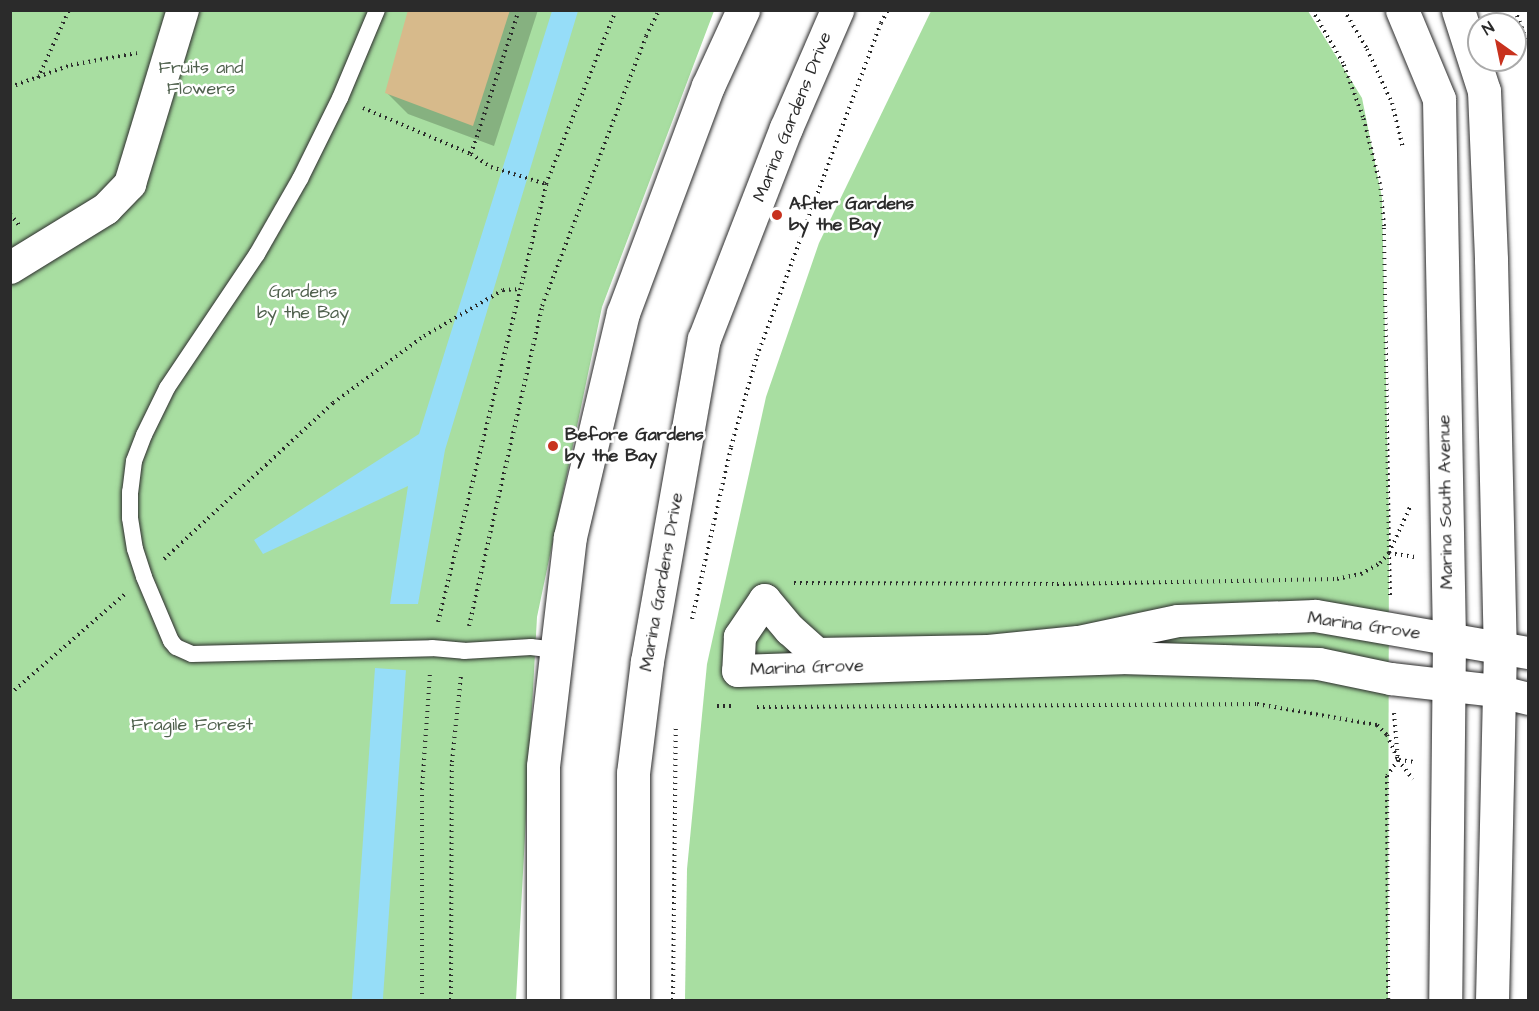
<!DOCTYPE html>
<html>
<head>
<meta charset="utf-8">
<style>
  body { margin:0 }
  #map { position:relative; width:1539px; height:1011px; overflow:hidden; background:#fff; font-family:"Architects Daughter",sans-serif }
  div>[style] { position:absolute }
  .green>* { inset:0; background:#a8dea1 }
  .water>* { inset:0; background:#96ddf8; transform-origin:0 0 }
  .shadow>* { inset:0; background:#0003 }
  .building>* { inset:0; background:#d7ba8b }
  .path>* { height:4px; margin-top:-2px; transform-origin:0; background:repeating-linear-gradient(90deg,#2b2b2b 0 1.5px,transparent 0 6px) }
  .roads { filter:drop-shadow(0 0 2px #2b2b2b) drop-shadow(0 0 2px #2b2b2b) }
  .lane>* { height:16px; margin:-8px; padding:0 8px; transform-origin:8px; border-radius:8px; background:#fff }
  .street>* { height:32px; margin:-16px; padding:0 16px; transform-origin:16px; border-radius:16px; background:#fff }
  .secondary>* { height:33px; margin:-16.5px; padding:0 16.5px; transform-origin:16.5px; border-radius:16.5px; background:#fff }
  .dots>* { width:16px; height:16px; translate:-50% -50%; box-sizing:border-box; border:3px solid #fff; border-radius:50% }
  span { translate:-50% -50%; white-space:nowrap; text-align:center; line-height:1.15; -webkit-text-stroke:5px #fff; paint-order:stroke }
  .park-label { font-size:18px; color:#50614e }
  .street-label { font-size:18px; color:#2b2b2b }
  .poi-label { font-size:18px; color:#2b2b2b; font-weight:700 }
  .left { translate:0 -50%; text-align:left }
  .frame { position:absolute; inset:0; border:12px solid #2b2b2b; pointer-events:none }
  .north { position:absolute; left:1467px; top:12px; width:60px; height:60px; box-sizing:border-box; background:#fff; border:2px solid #aaa; border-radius:50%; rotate:327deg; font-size:16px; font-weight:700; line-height:24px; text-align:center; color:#2b2b2b }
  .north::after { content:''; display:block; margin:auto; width:21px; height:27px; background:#c8321e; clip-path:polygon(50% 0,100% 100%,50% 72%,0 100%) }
</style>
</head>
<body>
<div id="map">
  <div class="green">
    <i style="clip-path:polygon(10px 11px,714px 11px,602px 307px,537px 617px,516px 1000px,11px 1000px)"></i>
    <i style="clip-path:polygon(931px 11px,1308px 11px,1362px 98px,1382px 198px,1389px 521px,1388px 1000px,685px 1000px,687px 869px,707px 664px,766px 397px,819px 243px)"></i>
  </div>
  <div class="water">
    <i style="clip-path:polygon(552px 11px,578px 11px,445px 450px,418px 604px,390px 604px,408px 486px,263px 554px,254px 540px,419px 434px)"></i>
    <i style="left:375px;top:668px;width:31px;height:332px;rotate:4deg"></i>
  </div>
  <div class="shadow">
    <i style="clip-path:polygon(410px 10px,538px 10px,494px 146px,408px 114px,387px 93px)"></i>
  </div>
  <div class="building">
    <i style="clip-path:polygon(408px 10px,510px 10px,473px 126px,385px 93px)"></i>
  </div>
  <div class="path">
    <i style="left:1344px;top:10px;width:45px;rotate:59.5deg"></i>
    <i style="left:1367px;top:49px;width:60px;rotate:65.2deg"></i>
    <i style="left:1392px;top:103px;width:46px;rotate:76.3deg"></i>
    <i style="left:1515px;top:10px;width:36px;rotate:69deg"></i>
    <i style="left:38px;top:78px;width:75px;rotate:-65.5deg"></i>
    <i style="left:10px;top:87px;width:65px;rotate:-19.8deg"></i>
    <i style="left:71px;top:65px;width:67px;rotate:-10.3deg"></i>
    <i style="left:363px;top:108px;width:117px;rotate:23.1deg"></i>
    <i style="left:471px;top:154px;width:24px;rotate:33deg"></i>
    <i style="left:491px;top:167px;width:58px;rotate:17.2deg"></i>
    <i style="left:471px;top:154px;width:152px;rotate:-71.6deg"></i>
    <i style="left:10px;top:214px;width:14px;rotate:51deg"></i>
    <i style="left:1389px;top:553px;width:26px;rotate:9deg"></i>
    <i style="left:164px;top:559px;width:230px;rotate:-42.7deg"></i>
    <i style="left:333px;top:403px;width:113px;rotate:-36.4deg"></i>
    <i style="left:424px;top:336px;width:91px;rotate:-30.2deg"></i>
    <i style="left:503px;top:290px;width:18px;rotate:-3deg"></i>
    <i style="left:794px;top:583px;width:263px;rotate:0.2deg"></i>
    <i style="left:1057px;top:584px;width:280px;rotate:-1deg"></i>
    <i style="left:1337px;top:579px;width:25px;rotate:-12deg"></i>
    <i style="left:1361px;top:574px;width:22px;rotate:-30deg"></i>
    <i style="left:1380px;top:563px;width:13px;rotate:-48deg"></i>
    <i style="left:1389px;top:553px;width:327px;rotate:-90.9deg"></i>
    <i style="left:1384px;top:226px;width:42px;rotate:-95.4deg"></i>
    <i style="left:1380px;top:184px;width:69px;rotate:-104.2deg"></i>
    <i style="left:1363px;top:117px;width:58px;rotate:-110.3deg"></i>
    <i style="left:1343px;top:63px;width:61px;rotate:-120.3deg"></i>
    <i style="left:1390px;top:595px;width:42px;rotate:-91.4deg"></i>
    <i style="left:1389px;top:553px;width:53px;rotate:-65.4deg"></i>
    <i style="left:692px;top:619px;width:176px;rotate:-77.2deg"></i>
    <i style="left:731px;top:447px;width:95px;rotate:-74.1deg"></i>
    <i style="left:757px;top:356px;width:355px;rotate:-69.6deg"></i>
    <i style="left:881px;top:23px;width:15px;rotate:-62deg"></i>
    <i style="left:438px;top:622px;width:451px;rotate:-76.1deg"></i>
    <i style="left:546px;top:184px;width:188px;rotate:-68.1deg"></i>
    <i style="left:469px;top:626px;width:328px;rotate:-77.1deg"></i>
    <i style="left:542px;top:306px;width:289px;rotate:-68.9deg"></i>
    <i style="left:646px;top:36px;width:29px;rotate:-63deg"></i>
    <i style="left:10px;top:694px;width:152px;rotate:-41deg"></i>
    <i style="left:717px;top:706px;width:17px"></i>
    <i style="left:757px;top:707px;width:500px;rotate:-0.34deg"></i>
    <i style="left:1257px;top:704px;width:122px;rotate:9.9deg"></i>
    <i style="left:1377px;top:725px;width:14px;rotate:45deg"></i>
    <i style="left:1387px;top:735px;width:27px;rotate:66deg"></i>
    <i style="left:1398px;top:760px;width:19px;rotate:125deg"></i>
    <i style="left:1387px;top:776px;width:224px;rotate:89.7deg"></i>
    <i style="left:1394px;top:713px;width:47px;rotate:85.1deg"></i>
    <i style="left:1398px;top:760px;width:24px;rotate:52deg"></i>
    <i style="left:1399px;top:760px;width:16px;rotate:7deg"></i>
    <i style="left:422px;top:1000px;width:210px;rotate:-90deg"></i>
    <i style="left:422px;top:790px;width:116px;rotate:-86.1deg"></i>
    <i style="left:451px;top:1000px;width:238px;rotate:-89.8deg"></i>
    <i style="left:452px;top:762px;width:87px;rotate:-84.1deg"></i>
    <i style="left:673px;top:1000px;width:273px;rotate:-89.4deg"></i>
  </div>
  <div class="roads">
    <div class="lane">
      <i style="left:377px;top:10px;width:95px;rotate:112.8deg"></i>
      <i style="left:340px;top:98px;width:90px;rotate:116.3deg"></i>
      <i style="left:300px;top:179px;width:86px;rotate:119.8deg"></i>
      <i style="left:257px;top:254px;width:161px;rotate:123.9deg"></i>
      <i style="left:167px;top:388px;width:52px;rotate:116.1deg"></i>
      <i style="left:144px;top:435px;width:28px;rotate:111deg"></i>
      <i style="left:134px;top:461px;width:31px;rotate:97deg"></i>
      <i style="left:130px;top:492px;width:26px;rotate:90deg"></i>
      <i style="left:130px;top:518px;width:31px;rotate:81deg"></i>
      <i style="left:135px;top:549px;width:29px;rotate:72deg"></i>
      <i style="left:144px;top:577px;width:69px;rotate:67.1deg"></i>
      <i style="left:171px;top:641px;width:8px;rotate:50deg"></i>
      <i style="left:176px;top:647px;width:17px;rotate:24deg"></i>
      <i style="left:192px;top:654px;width:240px;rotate:-1.4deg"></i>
      <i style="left:432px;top:648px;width:32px;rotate:5deg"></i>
      <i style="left:464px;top:651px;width:67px;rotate:-3.4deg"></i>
      <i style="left:531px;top:647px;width:25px;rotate:7deg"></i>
    </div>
    <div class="street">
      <i style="left:10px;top:268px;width:113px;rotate:-31.6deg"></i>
      <i style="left:106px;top:209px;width:35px;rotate:-46deg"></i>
      <i style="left:130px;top:184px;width:182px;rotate:-73.1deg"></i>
      <i style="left:1528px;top:653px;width:216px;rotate:-170.1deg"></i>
      <i style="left:1315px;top:616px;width:137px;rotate:177.9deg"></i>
      <i style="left:1178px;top:621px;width:102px;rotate:168.1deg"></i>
      <i style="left:1078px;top:642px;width:90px;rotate:174.3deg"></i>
      <i style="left:988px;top:651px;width:171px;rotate:179deg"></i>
      <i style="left:817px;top:654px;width:36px;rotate:-138deg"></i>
      <i style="left:790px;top:630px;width:39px;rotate:-130deg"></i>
      <i style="left:765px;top:600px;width:45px;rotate:124deg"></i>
      <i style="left:740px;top:637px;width:34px;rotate:93deg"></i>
      <i style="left:738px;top:671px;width:383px;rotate:-1.9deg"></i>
      <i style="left:1121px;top:658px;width:198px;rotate:1.7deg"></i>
      <i style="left:1319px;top:664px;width:74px;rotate:11.8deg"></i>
      <i style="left:1391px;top:679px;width:107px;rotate:6.5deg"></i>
      <i style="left:1497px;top:691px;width:32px;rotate:14deg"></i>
    </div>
    <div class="secondary">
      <i style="left:1402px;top:10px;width:96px;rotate:67.4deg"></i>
      <i style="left:1439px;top:99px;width:540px;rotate:88.94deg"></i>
      <i style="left:1449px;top:639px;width:361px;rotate:90.6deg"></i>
      <i style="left:1458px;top:10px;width:85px;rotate:72.2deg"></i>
      <i style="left:1484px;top:91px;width:169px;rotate:87.6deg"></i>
      <i style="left:1491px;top:260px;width:388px;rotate:88.7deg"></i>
      <i style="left:1500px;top:648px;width:352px;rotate:91.3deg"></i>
      <i style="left:543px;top:1000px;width:234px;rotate:-90deg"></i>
      <i style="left:543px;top:766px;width:231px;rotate:-83.3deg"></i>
      <i style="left:570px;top:537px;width:230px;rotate:-76.7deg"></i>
      <i style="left:623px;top:313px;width:242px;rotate:-69.5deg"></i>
      <i style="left:708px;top:86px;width:84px;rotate:-65.3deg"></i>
      <i style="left:633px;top:1000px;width:227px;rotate:-90deg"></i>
      <i style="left:633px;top:773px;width:113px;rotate:-82.9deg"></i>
      <i style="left:647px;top:661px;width:327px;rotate:-80deg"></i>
      <i style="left:704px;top:339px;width:226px;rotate:-68.8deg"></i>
      <i style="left:786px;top:128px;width:129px;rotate:-66.6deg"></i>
    </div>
  </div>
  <div class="dots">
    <i style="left:777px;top:215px;background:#c8321e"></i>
    <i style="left:553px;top:446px;background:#c8321e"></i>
  </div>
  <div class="park-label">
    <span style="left:201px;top:79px">Fruits and<br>Flowers</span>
    <span style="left:303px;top:303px">Gardens<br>by the Bay</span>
    <span style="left:192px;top:725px">Fragile Forest</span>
  </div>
  <div class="street-label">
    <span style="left:793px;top:117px;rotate:-68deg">Marina Gardens Drive</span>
    <span style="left:1446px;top:502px;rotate:-91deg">Marina South Avenue</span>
    <span style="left:662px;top:582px;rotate:-80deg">Marina Gardens Drive</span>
    <span style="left:1364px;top:626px;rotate:8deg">Marina Grove</span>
    <span style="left:807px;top:668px;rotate:-2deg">Marina Grove</span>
  </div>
  <div class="poi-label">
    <span class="left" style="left:789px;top:215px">After Gardens<br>by the Bay</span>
    <span class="left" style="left:565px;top:446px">Before Gardens<br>by the Bay</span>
  </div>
  <div class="frame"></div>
  <div class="north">N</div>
</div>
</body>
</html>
